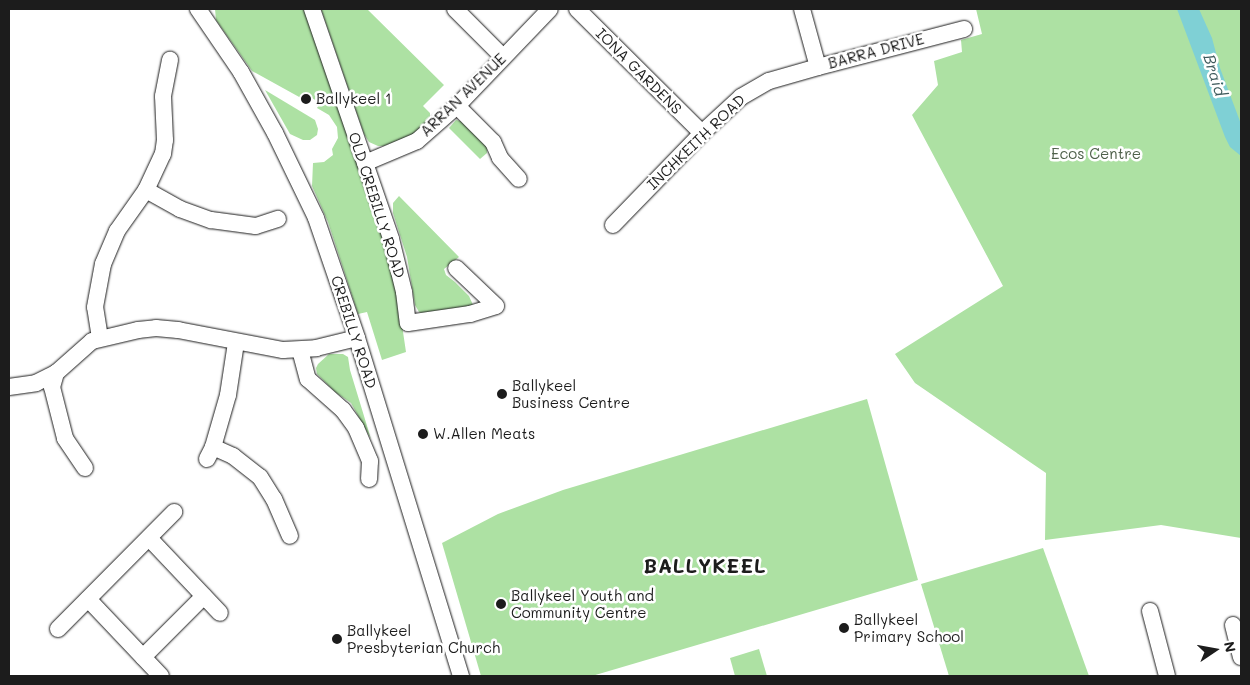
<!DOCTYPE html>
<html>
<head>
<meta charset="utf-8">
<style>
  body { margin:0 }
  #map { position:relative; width:1250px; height:685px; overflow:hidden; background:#fff; font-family:Mali,sans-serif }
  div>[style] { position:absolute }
  .green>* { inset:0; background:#ade1a3 }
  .water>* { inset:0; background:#7fd0d5 }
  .roads { filter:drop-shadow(0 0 1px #1c1c1c) drop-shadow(0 0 1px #1c1c1c) }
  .minor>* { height:16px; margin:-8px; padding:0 8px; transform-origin:8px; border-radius:8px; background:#fff }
  .dots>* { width:14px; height:14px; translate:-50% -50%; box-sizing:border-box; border:2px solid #fff; border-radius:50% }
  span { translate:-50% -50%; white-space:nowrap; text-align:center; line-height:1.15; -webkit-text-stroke:5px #fff; paint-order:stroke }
  .street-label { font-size:15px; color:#1c1c1c }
  .poi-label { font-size:15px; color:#1c1c1c }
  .left { translate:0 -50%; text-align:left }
  .park-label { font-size:15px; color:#4f614b }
  .water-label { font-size:16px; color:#3f5b5d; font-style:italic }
  .district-label { font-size:20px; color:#1c1c1c; font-weight:700; letter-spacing:1px }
  .frame { position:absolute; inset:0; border:10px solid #1c1c1c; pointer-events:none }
  .north { position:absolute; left:1190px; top:625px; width:50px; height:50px; -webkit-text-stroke:4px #fff; paint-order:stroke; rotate:78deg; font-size:14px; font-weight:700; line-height:20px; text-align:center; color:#1c1c1c }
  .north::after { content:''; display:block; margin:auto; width:18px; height:22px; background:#1c1c1c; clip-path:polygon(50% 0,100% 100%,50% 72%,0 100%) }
</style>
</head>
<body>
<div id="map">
  <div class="green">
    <i style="clip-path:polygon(215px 9px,305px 9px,380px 228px,395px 278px,406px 352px,382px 360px,367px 312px,358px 314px,328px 222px,312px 186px,313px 163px,324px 162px,333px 155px,332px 149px,338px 138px,337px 127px,329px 115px,317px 108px,320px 103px,304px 93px,301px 98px,252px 71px,216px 20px)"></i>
    <i style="clip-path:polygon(321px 9px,367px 9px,444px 85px,423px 106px,430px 113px,430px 121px,415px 134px,384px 146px,378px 146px,369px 142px,364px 134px)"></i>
    <i style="clip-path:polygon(976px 9px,1241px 9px,1241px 538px,1161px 525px,1045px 540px,1046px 473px,915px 383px,895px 354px,1003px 286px,912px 115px,938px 85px,934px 61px,962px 52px,961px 40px,982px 34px)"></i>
    <i style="clip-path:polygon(265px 90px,315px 120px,318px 129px,317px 135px,310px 140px,303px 140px,290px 134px)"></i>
    <i style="clip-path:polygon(456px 120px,461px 121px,487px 145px,487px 153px,480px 159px,449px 128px)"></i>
    <i style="clip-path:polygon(399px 196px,459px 257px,444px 269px,446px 275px,455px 282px,469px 296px,473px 305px,427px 315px,419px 312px,415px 305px,407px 257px,393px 213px,393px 203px)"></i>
    <i style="clip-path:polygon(329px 354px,343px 354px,348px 357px,350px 370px,371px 439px,351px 403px,335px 392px,317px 374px,316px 368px,318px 364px)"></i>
    <i style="clip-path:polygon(867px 399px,918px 580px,592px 676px,481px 676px,442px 543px,498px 514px,563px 490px)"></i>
    <i style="clip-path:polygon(1043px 548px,1089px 676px,949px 676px,921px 584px)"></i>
    <i style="clip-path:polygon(759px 649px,767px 676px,735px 676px,730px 658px)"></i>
  </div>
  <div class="water">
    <i style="clip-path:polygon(1177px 9px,1199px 9px,1212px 38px,1220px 68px,1241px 124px,1241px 156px,1230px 147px,1225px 137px)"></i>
  </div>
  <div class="roads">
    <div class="minor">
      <i style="left:198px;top:9px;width:76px;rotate:55.7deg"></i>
      <i style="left:241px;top:72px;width:70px;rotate:60.9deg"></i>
      <i style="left:275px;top:133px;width:94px;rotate:64.2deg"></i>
      <i style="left:316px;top:218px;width:127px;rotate:71.1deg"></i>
      <i style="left:357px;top:338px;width:354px;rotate:72.9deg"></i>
      <i style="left:312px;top:9px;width:243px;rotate:71deg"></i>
      <i style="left:391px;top:239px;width:55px;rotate:76.2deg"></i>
      <i style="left:404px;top:292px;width:31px;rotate:83deg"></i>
      <i style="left:408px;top:323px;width:63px;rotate:-8.3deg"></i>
      <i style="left:470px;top:314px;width:27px;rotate:-17deg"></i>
      <i style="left:496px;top:306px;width:55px;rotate:-136.5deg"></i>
      <i style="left:455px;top:9px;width:68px;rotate:45deg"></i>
      <i style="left:577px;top:9px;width:176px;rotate:44.8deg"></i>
      <i style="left:802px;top:9px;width:60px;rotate:74.6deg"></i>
      <i style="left:818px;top:67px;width:151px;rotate:-14.6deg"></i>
      <i style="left:457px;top:106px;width:51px;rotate:45deg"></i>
      <i style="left:493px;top:142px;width:17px;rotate:66deg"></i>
      <i style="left:500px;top:158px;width:28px;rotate:48deg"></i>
      <i style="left:365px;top:163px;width:56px;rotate:-22.9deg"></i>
      <i style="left:417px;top:141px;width:53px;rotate:-41.2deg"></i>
      <i style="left:457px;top:106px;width:134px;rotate:-46.2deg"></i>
      <i style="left:146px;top:190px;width:39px;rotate:29deg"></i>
      <i style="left:180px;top:209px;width:33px;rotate:20deg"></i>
      <i style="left:211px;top:220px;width:45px;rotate:7.6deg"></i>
      <i style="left:256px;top:226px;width:23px;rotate:-18deg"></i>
      <i style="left:613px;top:225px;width:128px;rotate:-45.9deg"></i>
      <i style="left:702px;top:133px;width:53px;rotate:-42.7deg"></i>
      <i style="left:741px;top:97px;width:32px;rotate:-30deg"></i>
      <i style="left:769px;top:81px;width:51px;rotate:-15.9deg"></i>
      <i style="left:100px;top:338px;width:31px;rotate:-99deg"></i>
      <i style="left:95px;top:307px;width:44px;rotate:-79.5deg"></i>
      <i style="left:103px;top:264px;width:36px;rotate:-67deg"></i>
      <i style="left:117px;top:231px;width:50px;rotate:-54.7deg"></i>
      <i style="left:146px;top:190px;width:40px;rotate:-65deg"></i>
      <i style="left:163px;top:154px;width:14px;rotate:-82deg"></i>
      <i style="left:165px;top:140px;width:44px;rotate:-92.6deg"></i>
      <i style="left:163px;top:96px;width:37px;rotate:-79deg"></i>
      <i style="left:300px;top:350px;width:30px;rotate:75deg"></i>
      <i style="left:308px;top:379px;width:47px;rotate:41.5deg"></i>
      <i style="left:343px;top:410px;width:22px;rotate:54deg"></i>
      <i style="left:356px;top:428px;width:36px;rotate:67deg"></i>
      <i style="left:370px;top:461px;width:18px;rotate:93deg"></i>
      <i style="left:9px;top:387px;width:27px;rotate:-8deg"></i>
      <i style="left:36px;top:383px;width:22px;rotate:-27deg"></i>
      <i style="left:213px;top:447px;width:22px;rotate:24deg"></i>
      <i style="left:233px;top:456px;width:34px;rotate:38deg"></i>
      <i style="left:260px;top:477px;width:26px;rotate:58deg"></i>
      <i style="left:274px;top:499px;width:40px;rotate:66.6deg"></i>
      <i style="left:207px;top:459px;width:13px;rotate:-63deg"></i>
      <i style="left:213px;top:447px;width:54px;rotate:-73.9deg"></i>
      <i style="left:228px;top:395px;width:53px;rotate:-81.3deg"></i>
      <i style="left:85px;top:468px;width:36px;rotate:-124deg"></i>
      <i style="left:65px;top:438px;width:53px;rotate:-104.3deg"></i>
      <i style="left:52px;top:387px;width:15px;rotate:-74deg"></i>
      <i style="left:56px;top:373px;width:48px;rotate:-41.6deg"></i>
      <i style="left:92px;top:341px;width:47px;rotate:-13.4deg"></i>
      <i style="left:138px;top:330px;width:18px;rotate:-6deg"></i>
      <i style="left:156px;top:328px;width:22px;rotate:5deg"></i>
      <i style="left:178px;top:330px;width:107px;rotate:10.8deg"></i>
      <i style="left:283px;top:350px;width:33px;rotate:-3deg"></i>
      <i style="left:316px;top:348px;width:42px;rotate:-13.7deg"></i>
      <i style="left:149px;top:538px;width:103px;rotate:46.6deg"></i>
      <i style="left:88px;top:599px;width:106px;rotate:46.5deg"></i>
      <i style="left:1150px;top:611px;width:67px;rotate:75.3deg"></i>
      <i style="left:1233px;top:625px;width:33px;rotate:76deg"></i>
      <i style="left:58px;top:629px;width:165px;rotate:-45.2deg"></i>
      <i style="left:143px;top:657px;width:86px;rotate:-45deg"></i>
    </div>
  </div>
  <div class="dots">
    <i style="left:306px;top:99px;background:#1c1c1c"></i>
    <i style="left:502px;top:394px;background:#1c1c1c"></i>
    <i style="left:423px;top:434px;background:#1c1c1c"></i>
    <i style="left:501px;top:604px;background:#1c1c1c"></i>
    <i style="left:844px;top:628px;background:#1c1c1c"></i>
    <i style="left:337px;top:639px;background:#1c1c1c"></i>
  </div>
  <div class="street-label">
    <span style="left:876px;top:51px;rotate:-15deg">BARRA DRIVE</span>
    <span style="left:639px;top:71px;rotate:45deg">IONA GARDENS</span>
    <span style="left:463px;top:95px;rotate:-44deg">ARRAN AVENUE</span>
    <span style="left:696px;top:142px;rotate:-44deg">INCHKEITH ROAD</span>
    <span style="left:377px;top:205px;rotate:72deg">OLD CREBILLY ROAD</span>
    <span style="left:354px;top:332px;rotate:72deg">CREBILLY ROAD</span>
  </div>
  <div class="poi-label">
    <span class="left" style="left:316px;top:99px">Ballykeel 1</span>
    <span class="left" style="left:512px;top:394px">Ballykeel<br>Business Centre</span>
    <span class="left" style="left:433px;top:434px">W.Allen Meats</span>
    <span class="left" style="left:511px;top:604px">Ballykeel Youth and<br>Community Centre</span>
    <span class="left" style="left:854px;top:628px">Ballykeel<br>Primary School</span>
    <span class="left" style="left:347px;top:639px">Ballykeel<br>Presbyterian Church</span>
  </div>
  <div class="park-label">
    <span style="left:1096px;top:154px">Ecos Centre</span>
  </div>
  <div class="water-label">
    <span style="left:1215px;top:75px;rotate:73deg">Braid</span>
  </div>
  <div class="district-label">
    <span style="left:705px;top:565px">BALLYKEEL</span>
  </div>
  <div class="frame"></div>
  <div class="north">N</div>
</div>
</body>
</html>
